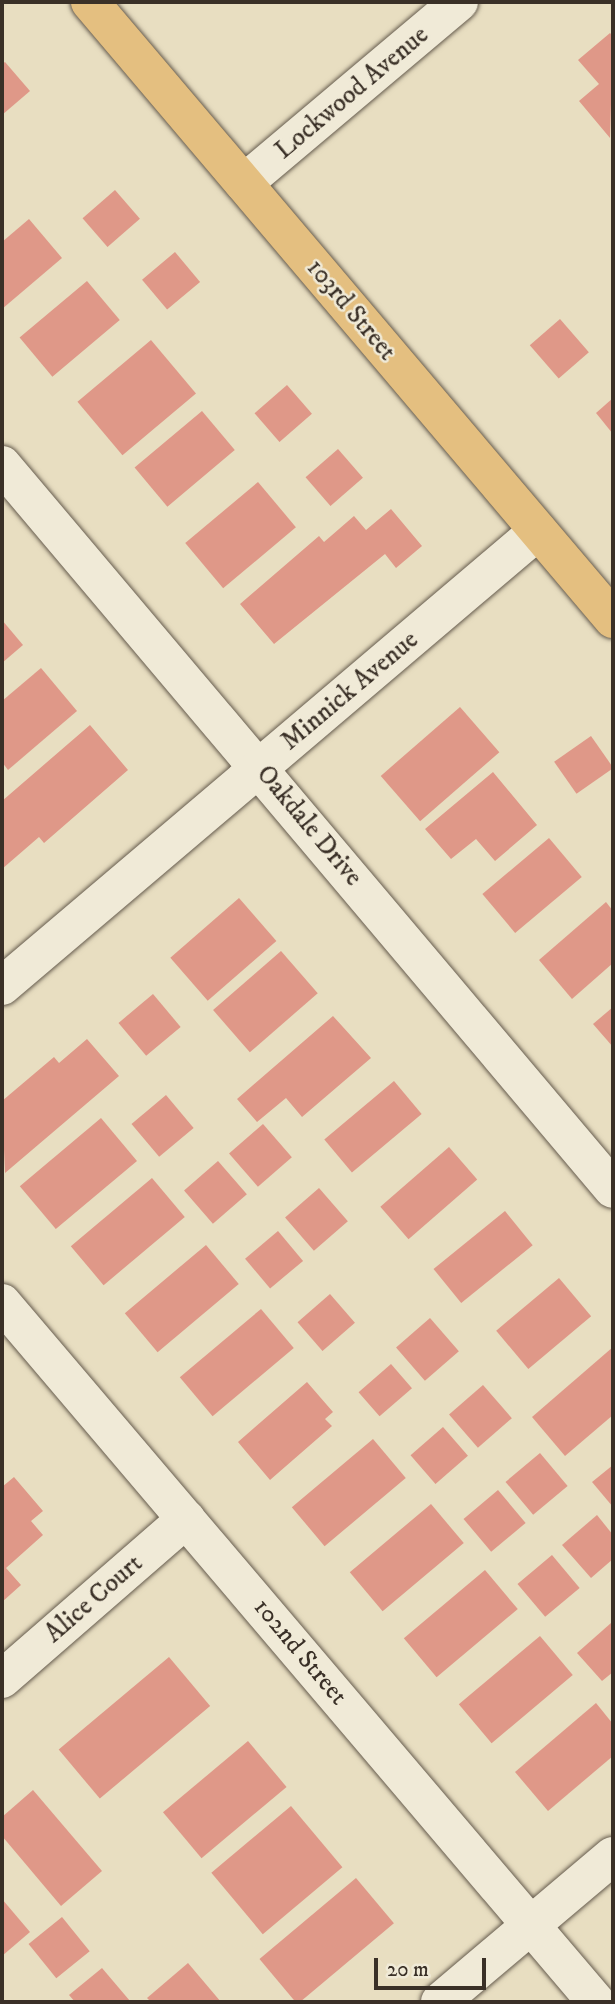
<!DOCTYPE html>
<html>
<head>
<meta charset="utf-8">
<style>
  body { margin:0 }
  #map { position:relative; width:615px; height:2004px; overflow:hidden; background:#e8dec1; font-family:"IM FELL DW Pica",serif }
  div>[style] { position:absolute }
  .building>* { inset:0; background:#df9888; transform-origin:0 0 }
  .roads { filter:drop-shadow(0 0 2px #665c4e) drop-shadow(0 0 2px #665c4e) }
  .minor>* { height:38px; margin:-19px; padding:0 19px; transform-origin:19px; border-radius:19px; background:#f0ead7 }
  .major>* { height:38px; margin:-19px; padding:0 19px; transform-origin:19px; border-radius:19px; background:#e4bf80 }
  span { translate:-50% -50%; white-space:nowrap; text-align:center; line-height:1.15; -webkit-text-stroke:5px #f0ead7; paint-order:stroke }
  .street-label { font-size:26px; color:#3a3027 }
  .frame { position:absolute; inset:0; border:4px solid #3a3027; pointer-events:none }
  .scale { position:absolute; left:374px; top:1958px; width:112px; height:32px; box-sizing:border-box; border:4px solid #3a3027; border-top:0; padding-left:9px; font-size:21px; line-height:24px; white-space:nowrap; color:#3a3027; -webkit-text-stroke:5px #f0ead7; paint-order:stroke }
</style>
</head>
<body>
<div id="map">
  <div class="building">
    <i style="clip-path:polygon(610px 33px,613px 36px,610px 138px,579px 101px,599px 84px,578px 60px)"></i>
    <i style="clip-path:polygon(5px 62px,30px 91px,2px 115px,2px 64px)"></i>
    <i style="left:115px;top:190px;width:38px;height:43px;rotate:49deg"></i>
    <i style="clip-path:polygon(29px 219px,62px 258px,2px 309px,2px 242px)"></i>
    <i style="left:175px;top:252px;width:39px;height:43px;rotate:50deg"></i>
    <i style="left:87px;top:281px;width:51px;height:88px;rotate:50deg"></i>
    <i style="left:560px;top:319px;width:44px;height:40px;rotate:49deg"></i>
    <i style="left:151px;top:340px;width:70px;height:96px;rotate:50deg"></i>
    <i style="left:287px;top:385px;width:38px;height:43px;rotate:49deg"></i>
    <i style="clip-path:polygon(613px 398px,613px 434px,596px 413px)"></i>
    <i style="left:202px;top:411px;width:51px;height:88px;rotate:50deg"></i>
    <i style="left:338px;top:449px;width:38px;height:43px;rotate:49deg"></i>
    <i style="left:258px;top:482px;width:59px;height:95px;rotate:50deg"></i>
    <i style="clip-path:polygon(391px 509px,422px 546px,396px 568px,385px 554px,274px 644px,240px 604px,319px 536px,324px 542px,354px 516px,366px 530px)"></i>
    <i style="clip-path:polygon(2px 620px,23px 645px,2px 663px)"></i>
    <i style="clip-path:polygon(41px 668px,77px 711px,8px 770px,2px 762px,2px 701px)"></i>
    <i style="left:460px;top:707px;width:60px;height:105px;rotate:49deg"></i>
    <i style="clip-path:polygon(90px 725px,128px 770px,44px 843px,39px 837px,2px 869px,2px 801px)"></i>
    <i style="left:591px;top:736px;width:39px;height:45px;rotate:55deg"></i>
    <i style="clip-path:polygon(493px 772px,537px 825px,495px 861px,476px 839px,451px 859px,425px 829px)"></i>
    <i style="left:549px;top:838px;width:51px;height:87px;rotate:50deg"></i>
    <i style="left:239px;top:898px;width:57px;height:91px;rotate:49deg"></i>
    <i style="clip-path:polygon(606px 902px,613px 911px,613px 963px,572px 999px,539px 960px)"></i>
    <i style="left:281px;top:951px;width:56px;height:90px;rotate:49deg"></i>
    <i style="left:153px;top:994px;width:43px;height:45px;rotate:50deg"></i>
    <i style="clip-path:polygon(613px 1007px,613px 1047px,593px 1024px)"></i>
    <i style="clip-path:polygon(333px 1016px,371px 1058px,302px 1117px,286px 1098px,257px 1122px,237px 1099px)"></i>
    <i style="clip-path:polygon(87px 1039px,119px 1076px,5px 1173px,2px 1101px,54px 1057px,59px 1063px)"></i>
    <i style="left:394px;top:1081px;width:43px;height:91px;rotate:50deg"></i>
    <i style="left:166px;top:1095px;width:43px;height:45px;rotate:50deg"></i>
    <i style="left:101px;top:1118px;width:56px;height:106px;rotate:50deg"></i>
    <i style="left:263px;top:1124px;width:44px;height:45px;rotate:49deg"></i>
    <i style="left:449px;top:1147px;width:43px;height:91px;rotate:49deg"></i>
    <i style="left:218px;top:1161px;width:44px;height:45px;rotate:49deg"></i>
    <i style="left:152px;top:1178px;width:51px;height:106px;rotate:50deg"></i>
    <i style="left:319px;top:1188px;width:44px;height:45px;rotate:49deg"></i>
    <i style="left:505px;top:1211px;width:44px;height:92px;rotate:51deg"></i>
    <i style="left:278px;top:1231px;width:39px;height:43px;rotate:50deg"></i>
    <i style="left:206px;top:1245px;width:51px;height:106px;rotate:50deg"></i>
    <i style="left:559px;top:1278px;width:50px;height:82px;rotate:50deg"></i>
    <i style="left:330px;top:1294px;width:38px;height:43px;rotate:49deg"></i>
    <i style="left:261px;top:1309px;width:51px;height:106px;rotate:50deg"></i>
    <i style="left:430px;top:1318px;width:44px;height:45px;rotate:49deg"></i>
    <i style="clip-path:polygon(613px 1347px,613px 1415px,565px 1456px,532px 1417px)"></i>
    <i style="left:391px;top:1364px;width:32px;height:43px;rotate:49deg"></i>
    <i style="clip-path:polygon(307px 1382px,333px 1412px,325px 1419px,332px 1426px,270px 1480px,238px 1442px)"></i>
    <i style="left:483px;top:1385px;width:44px;height:45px;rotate:49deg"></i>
    <i style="left:443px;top:1427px;width:38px;height:43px;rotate:49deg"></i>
    <i style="left:373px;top:1439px;width:51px;height:106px;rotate:50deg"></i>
    <i style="left:540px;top:1453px;width:43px;height:45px;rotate:50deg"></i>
    <i style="clip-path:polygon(613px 1465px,613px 1507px,592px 1482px)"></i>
    <i style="clip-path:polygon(14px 1477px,43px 1511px,31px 1521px,43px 1535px,6px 1568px,21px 1585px,2px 1602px,2px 1487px)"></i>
    <i style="left:498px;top:1490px;width:43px;height:45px;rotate:50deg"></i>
    <i style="left:431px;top:1504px;width:51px;height:106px;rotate:50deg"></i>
    <i style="clip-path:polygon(597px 1515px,613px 1535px,613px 1559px,591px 1578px,562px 1545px)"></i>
    <i style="left:552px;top:1555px;width:43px;height:45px;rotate:50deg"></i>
    <i style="left:485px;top:1570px;width:51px;height:106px;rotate:50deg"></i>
    <i style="clip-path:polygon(611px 1623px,613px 1672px,602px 1681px,577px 1653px)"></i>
    <i style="left:540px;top:1636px;width:51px;height:106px;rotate:50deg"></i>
    <i style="left:169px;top:1657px;width:64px;height:144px;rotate:50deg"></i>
    <i style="clip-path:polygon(596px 1703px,613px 1724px,613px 1756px,548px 1811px,515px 1772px)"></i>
    <i style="left:248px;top:1741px;width:60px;height:111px;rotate:50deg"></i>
    <i style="clip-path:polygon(33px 1790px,102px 1871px,61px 1906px,2px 1836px,2px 1817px)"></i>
    <i style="left:291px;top:1806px;width:80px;height:104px;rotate:50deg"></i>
    <i style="left:356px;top:1878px;width:59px;height:126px;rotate:50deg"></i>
    <i style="clip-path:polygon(2px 1899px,30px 1932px,2px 1956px)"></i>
    <i style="left:62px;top:1917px;width:44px;height:43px;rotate:51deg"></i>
    <i style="clip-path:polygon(188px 1963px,221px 2002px,151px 2002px,147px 1998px)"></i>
    <i style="clip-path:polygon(102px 1968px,130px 2001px,129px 2002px,75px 2002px,69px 1995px)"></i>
  </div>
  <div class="roads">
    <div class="minor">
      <i style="left:244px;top:183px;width:281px;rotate:-40.1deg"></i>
      <i style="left:2px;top:465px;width:947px;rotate:49.84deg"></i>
      <i style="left:2px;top:986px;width:703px;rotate:-40.33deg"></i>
      <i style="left:2px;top:1303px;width:917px;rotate:49.64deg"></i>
      <i style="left:2px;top:1679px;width:244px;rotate:-41deg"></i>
      <i style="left:440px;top:2002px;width:226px;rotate:-40.2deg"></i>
    </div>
    <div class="major">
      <i style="left:90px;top:2px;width:809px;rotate:49.71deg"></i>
    </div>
  </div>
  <div class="street-label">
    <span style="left:352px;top:93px;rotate:-40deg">Lockwood Avenue</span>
    <span style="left:351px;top:310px;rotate:50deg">103rd Street</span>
    <span style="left:350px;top:691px;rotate:-40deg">Minnick Avenue</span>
    <span style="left:309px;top:826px;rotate:50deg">Oakdale Drive</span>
    <span style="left:94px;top:1599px;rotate:-41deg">Alice Court</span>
    <span style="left:300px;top:1652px;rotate:50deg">102nd Street</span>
  </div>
  <div class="frame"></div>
  <div class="scale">20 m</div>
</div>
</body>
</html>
